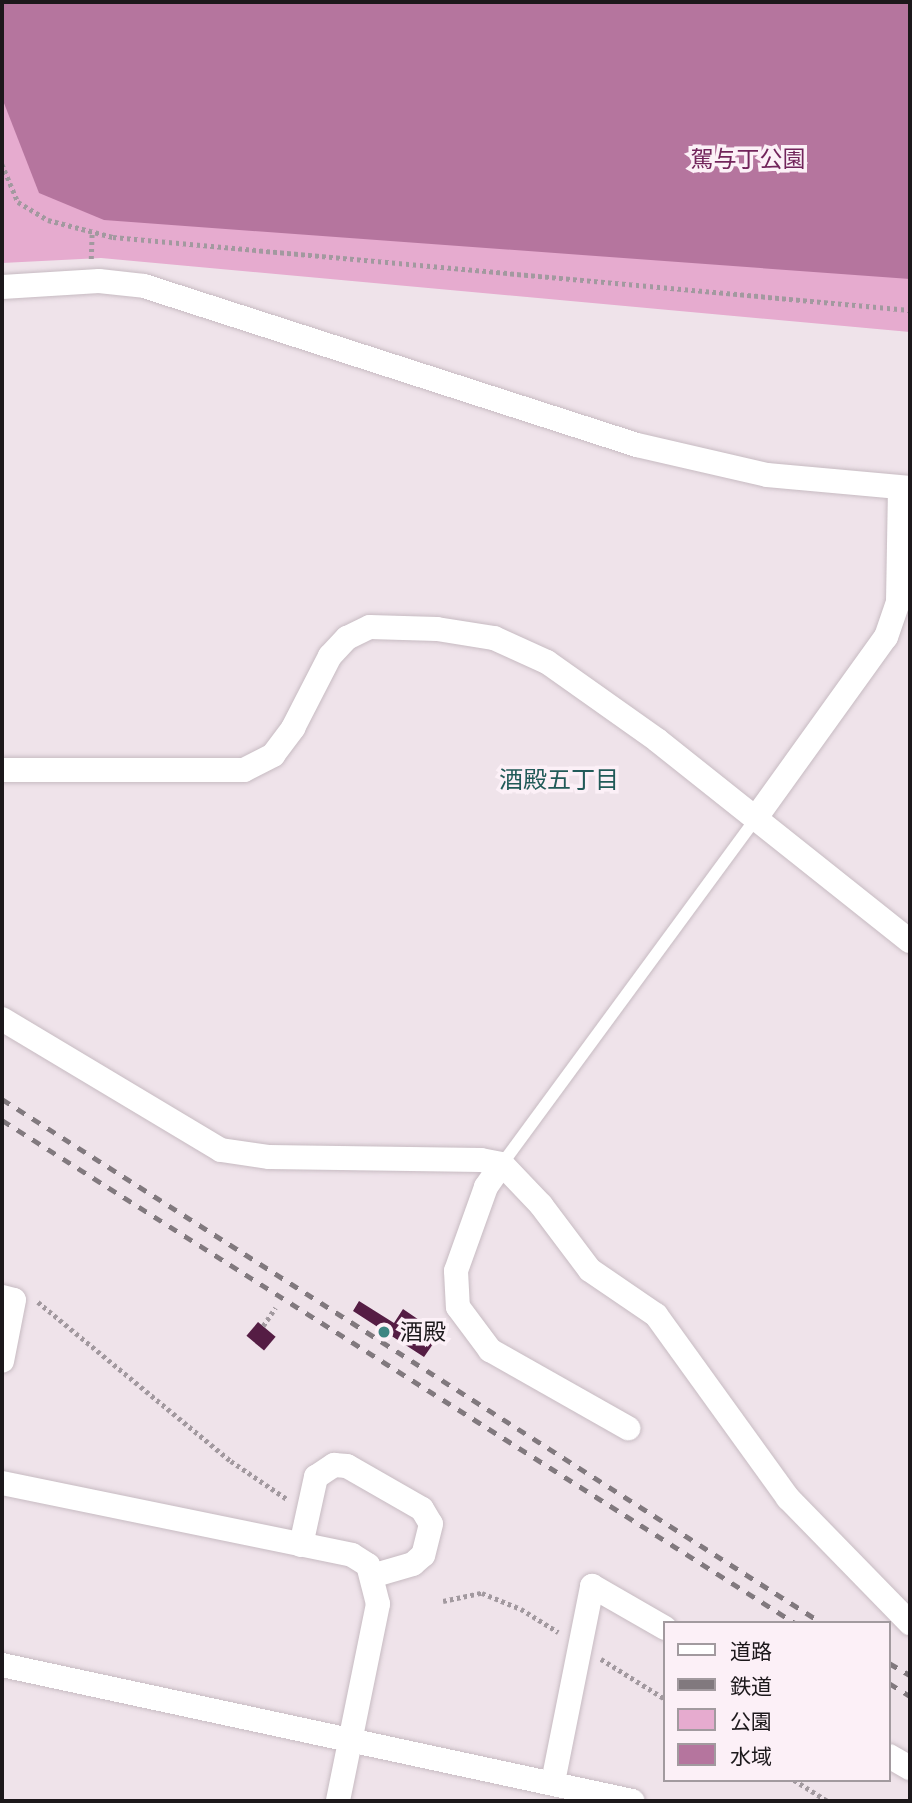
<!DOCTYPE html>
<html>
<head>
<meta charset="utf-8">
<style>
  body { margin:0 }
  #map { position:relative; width:912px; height:1803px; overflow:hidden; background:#efe3ea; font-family:Raleway,"Noto Sans JP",sans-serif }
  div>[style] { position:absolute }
  .green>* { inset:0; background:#e6abcf }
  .water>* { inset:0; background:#b5759e }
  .building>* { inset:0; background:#551d44; transform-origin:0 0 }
  .path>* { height:4.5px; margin-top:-2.25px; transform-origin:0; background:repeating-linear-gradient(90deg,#a2999f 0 3.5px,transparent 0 7px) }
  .roads { filter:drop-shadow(0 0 2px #c7bbc2) drop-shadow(0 0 2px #c7bbc2) }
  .service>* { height:12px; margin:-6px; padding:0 6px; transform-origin:6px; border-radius:6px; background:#fff }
  .minor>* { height:24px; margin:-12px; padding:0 12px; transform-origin:12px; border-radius:12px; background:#fff }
  .rail>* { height:5px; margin-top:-2.5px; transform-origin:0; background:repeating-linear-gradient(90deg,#81797e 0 9px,transparent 0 18px) }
  .dots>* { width:19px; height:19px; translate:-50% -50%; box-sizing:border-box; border:4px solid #fcf0f7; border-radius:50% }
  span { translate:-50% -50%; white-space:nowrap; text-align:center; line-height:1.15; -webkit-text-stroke:7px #fcf0f7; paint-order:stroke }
  .park-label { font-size:23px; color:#72245b }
  .poi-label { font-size:23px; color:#1c181b }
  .left { translate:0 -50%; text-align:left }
  .neighbourhood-label { font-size:24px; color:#215b59 }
  .frame { position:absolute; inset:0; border:4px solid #1c181b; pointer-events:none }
  .legend { position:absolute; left:663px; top:1621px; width:228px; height:161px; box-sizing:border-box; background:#fcf0f7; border:2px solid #a29a9f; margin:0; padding:9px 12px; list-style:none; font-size:21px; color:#1c181b }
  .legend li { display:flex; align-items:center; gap:14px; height:35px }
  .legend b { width:35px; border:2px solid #a29a9f }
</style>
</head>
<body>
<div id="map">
  <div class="green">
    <i style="clip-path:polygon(2px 2px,910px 2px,910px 332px,101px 258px,2px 263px)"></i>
  </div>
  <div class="water">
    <i style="clip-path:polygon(2px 2px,910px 2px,910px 279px,104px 220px,39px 193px,2px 98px)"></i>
  </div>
  <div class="building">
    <i style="clip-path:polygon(359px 1301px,394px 1323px,403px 1309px,425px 1324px,418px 1334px,433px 1344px,424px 1357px,353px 1311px)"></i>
    <i style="left:258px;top:1322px;width:23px;height:18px;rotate:40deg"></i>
  </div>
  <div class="path">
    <i style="left:2px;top:164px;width:41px;rotate:67.2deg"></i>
    <i style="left:18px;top:202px;width:35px;rotate:31deg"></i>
    <i style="left:48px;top:220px;width:67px;rotate:14.7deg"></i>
    <i style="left:113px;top:237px;width:800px;rotate:5.23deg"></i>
    <i style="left:91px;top:259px;width:27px;rotate:-88deg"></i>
    <i style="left:38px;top:1302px;width:250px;rotate:39.5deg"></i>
    <i style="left:231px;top:1461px;width:68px;rotate:34.2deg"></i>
    <i style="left:263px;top:1326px;width:22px;rotate:-56deg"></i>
    <i style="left:443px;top:1601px;width:40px;rotate:-12deg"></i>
    <i style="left:482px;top:1593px;width:42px;rotate:22.3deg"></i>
    <i style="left:521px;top:1609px;width:44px;rotate:31.9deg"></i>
    <i style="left:601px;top:1659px;width:75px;rotate:32deg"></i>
    <i style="left:794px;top:1780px;width:40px;rotate:32deg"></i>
  </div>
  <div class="roads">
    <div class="service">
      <i style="left:502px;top:1164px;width:428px;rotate:-53.7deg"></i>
    </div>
    <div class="minor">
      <i style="left:2px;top:287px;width:97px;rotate:-3.5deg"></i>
      <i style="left:99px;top:281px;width:45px;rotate:6.3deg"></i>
      <i style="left:144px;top:286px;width:518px;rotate:17.88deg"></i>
      <i style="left:637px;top:445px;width:133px;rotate:13deg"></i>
      <i style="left:767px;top:475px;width:144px;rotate:5.2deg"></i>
      <i style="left:2px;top:770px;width:242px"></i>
      <i style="left:244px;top:770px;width:33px;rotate:-27deg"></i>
      <i style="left:273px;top:755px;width:34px;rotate:-53deg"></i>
      <i style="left:293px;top:728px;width:81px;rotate:-62.8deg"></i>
      <i style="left:330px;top:656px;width:25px;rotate:-47deg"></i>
      <i style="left:347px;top:638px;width:25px;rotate:-26deg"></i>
      <i style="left:370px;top:627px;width:67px;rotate:1.7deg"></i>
      <i style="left:437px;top:629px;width:58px;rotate:9deg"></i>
      <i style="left:494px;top:638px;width:58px;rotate:24.4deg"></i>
      <i style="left:547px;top:662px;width:135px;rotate:35.3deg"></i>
      <i style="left:657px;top:740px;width:323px;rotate:38.5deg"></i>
      <i style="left:755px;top:819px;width:224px;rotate:-54.3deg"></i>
      <i style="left:886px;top:637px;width:37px;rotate:-71deg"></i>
      <i style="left:898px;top:602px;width:114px;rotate:-89deg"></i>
      <i style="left:2px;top:1019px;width:255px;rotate:30.9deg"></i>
      <i style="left:221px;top:1150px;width:49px;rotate:8.3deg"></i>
      <i style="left:269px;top:1157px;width:212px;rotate:0.8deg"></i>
      <i style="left:481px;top:1160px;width:21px;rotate:11deg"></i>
      <i style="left:502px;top:1164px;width:57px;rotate:46.4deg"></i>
      <i style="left:541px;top:1205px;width:81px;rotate:53deg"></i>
      <i style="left:590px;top:1270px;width:80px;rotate:34.3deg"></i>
      <i style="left:656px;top:1315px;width:226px;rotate:54.2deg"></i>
      <i style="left:788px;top:1498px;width:175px;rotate:45.7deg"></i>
      <i style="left:502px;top:1164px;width:28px;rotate:125deg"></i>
      <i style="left:486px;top:1187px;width:89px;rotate:109.7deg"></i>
      <i style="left:456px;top:1271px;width:36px;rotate:87deg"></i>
      <i style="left:458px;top:1307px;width:54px;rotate:53.3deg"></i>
      <i style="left:490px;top:1350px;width:159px;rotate:29.5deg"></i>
      <i style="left:2px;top:1297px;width:12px;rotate:14deg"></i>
      <i style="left:14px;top:1300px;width:62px;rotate:101.1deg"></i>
      <i style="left:2px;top:1483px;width:357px;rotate:11.6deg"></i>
      <i style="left:352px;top:1555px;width:19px;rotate:32deg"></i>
      <i style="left:368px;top:1565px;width:40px;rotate:75.6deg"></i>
      <i style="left:378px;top:1604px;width:201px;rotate:101.5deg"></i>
      <i style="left:301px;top:1545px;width:70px;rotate:-77.6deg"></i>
      <i style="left:316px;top:1477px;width:22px;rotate:-34deg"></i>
      <i style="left:334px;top:1465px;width:13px;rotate:4deg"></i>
      <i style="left:347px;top:1466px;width:86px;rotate:29.8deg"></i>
      <i style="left:422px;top:1509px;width:17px;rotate:59deg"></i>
      <i style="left:431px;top:1524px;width:32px;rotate:104deg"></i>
      <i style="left:423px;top:1555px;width:13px;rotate:138deg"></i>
      <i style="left:413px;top:1564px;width:43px;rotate:163.7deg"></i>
      <i style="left:2px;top:1665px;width:645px;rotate:12.18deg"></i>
      <i style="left:889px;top:1756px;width:24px;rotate:30deg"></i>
      <i style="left:553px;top:1782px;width:200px;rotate:-78.7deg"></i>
      <i style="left:592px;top:1586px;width:84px;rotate:29.9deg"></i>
    </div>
  </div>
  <div class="rail">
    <i style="left:2px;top:1099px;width:973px;rotate:32.58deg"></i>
    <i style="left:2px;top:1120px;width:939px;rotate:32.39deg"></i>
    <i style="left:889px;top:1663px;width:24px;rotate:30deg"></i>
    <i style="left:889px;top:1683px;width:25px;rotate:32deg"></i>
  </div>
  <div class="dots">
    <i style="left:384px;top:1332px;background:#3e8683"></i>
  </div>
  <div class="park-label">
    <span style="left:748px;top:159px">駕与丁公園</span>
  </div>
  <div class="poi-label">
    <span class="left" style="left:400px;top:1332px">酒殿</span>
  </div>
  <div class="neighbourhood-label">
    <span style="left:559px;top:780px">酒殿五丁目</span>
  </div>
  <div class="frame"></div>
  <ul class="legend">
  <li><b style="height:9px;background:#fff"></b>道路</li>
  <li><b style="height:9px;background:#81797e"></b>鉄道</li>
  <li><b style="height:19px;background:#e6abcf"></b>公園</li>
  <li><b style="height:19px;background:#b5759e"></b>水域</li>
  </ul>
</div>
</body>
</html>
